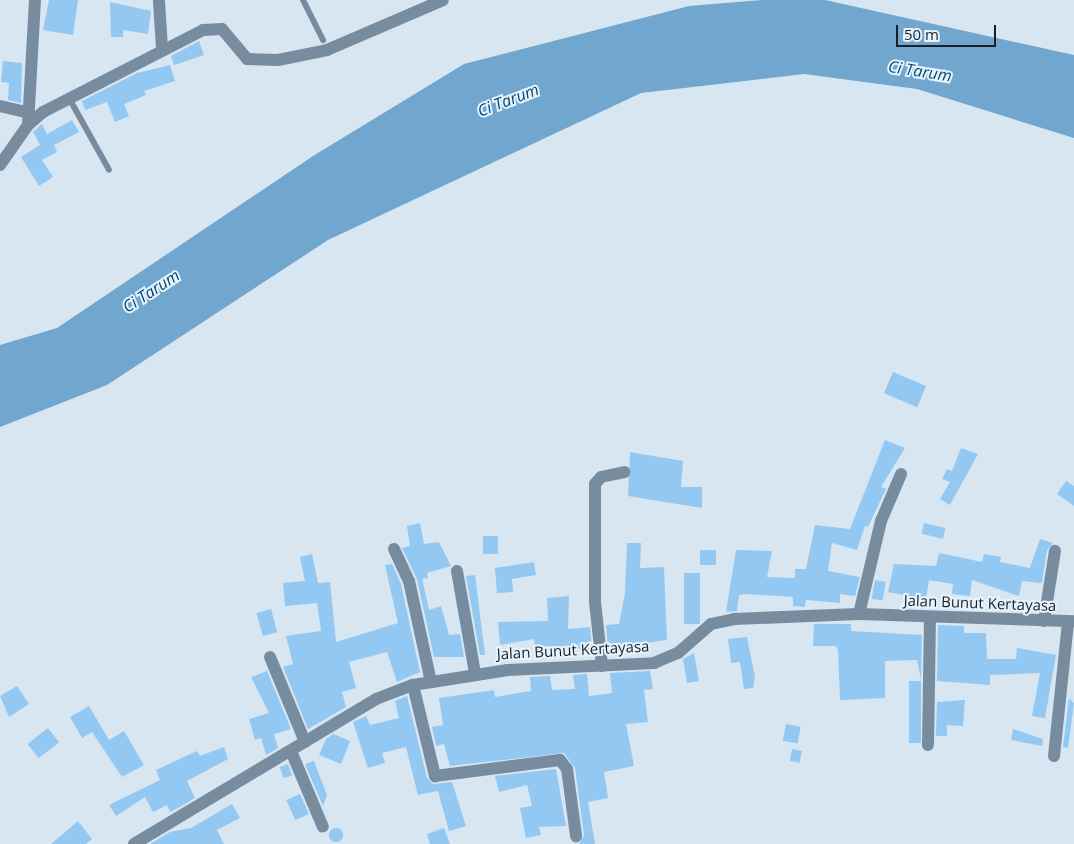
<!DOCTYPE html>
<html>
<head>
<meta charset="utf-8">
<style>
  body { margin:0 }
  #map { position:relative; width:1074px; height:844px; overflow:hidden; background:#d8e6f1; font-family:"Open Sans",sans-serif }
  div>[style] { position:absolute }
  .water>* { inset:0; background:#71a6cf }
  .building>* { inset:0; background:#93c8f3; transform-origin:0 0 }
  .round { border-radius:50% }
  .service>* { height:6px; margin:-3px; padding:0 3px; transform-origin:3px; border-radius:3px; background:#778d9f }
  .minor>* { height:12px; margin:-6px; padding:0 6px; transform-origin:6px; border-radius:6px; background:#778d9f }
  span { translate:-50% -50%; white-space:nowrap; text-align:center; line-height:1.15; -webkit-text-stroke:4px #e5f3ff; paint-order:stroke }
  .street-label { font-size:15px; color:#1b2024 }
  .water-label { font-size:16px; color:#03466d; font-style:italic }
  .scale { position:absolute; left:896px; top:25px; width:100px; height:22px; box-sizing:border-box; border:2px solid #1b2024; border-top:0; padding-left:6px; font-size:15px; line-height:18px; white-space:nowrap; color:#1b2024; -webkit-text-stroke:4px #e5f3ff; paint-order:stroke }
</style>
</head>
<body>
<div id="map">
  <div class="water">
    <i style="clip-path:polygon(762px 0,825px 0,1074px 55px,1074px 138px,917px 89px,804px 74px,641px 93px,328px 240px,107px 385px,0 427px,0 345px,57px 328px,313px 156px,464px 64px,689px 6px)"></i>
  </div>
  <div class="building">
    <i style="clip-path:polygon(49px 0,78px 0,73px 35px,43px 30px)"></i>
    <i style="clip-path:polygon(110px 2px,151px 11px,148px 34px,123px 30px,123px 37px,111px 37px)"></i>
    <i style="clip-path:polygon(199px 41px,204px 55px,174px 65px,171px 56px)"></i>
    <i style="clip-path:polygon(3px 61px,22px 63px,21px 103px,8px 100px,9px 83px,1px 82px)"></i>
    <i style="clip-path:polygon(170px 65px,175px 81px,144px 91px,146px 95px,124px 104px,129px 116px,115px 122px,107px 102px,85px 110px,82px 101px,137px 73px)"></i>
    <i style="clip-path:polygon(72px 120px,79px 132px,54px 145px,57px 152px,42px 160px,53px 177px,39px 186px,21px 157px,40px 145px,33px 132px,42px 124px,47px 134px)"></i>
    <i style="left:893px;top:372px;width:36px;height:23px;rotate:23deg"></i>
    <i style="clip-path:polygon(885px 440px,905px 448px,881px 487px,886px 489px,868px 527px,865px 526px,857px 550px,832px 543px,828px 571px,860px 577px,855px 596px,840px 594px,840px 603px,806px 600px,805px 607px,793px 606px,793px 597px,744px 594px,739px 595px,737px 611px,726px 612px,736px 550px,772px 551px,767px 577px,795px 578px,795px 569px,806px 569px,815px 525px,850px 529px)"></i>
    <i style="clip-path:polygon(961px 448px,978px 454px,950px 505px,940px 499px,950px 482px,942px 479px,947px 469px,952px 471px)"></i>
    <i style="clip-path:polygon(630px 452px,683px 461px,681px 487px,702px 487px,702px 508px,628px 496px)"></i>
    <i style="clip-path:polygon(1066px 481px,1074px 486px,1074px 506px,1057px 494px)"></i>
    <i style="clip-path:polygon(420px 523px,424px 544px,439px 542px,451px 566px,427px 573px,428px 578px,422px 579px,429px 610px,441px 606px,449px 635px,460px 634px,464px 657px,434px 657px,417px 579px,402px 548px,410px 546px,407px 526px)"></i>
    <i style="left:924px;top:523px;width:22px;height:11px;rotate:13deg"></i>
    <i style="left:483px;top:536px;width:15px;height:18px"></i>
    <i style="clip-path:polygon(1040px 539px,1053px 543px,1047px 550px,1042px 583px,1022px 581px,1019px 596px,972px 580px,970px 596px,952px 594px,953px 584px,929px 580px,926px 599px,888px 592px,894px 564px,936px 566px,939px 553px,982px 562px,984px 554px,1001px 557px,1000px 562px,1030px 568px)"></i>
    <i style="clip-path:polygon(627px 543px,641px 543px,640px 568px,664px 567px,667px 640px,638px 644px,638px 649px,608px 648px,606px 625px,619px 624px,625px 593px)"></i>
    <i style="left:716px;top:550px;width:15px;height:16px;rotate:90deg"></i>
    <i style="clip-path:polygon(312px 554px,318px 583px,330px 582px,336px 642px,398px 623px,385px 565px,392px 564px,401px 584px,420px 672px,397px 682px,387px 652px,349px 662px,356px 688px,342px 692px,346px 707px,308px 729px,283px 667px,293px 664px,286px 636px,321px 631px,317px 603px,285px 606px,283px 583px,305px 581px,300px 557px)"></i>
    <i style="clip-path:polygon(534px 562px,536px 575px,512px 579px,513px 592px,497px 593px,495px 568px)"></i>
    <i style="left:684px;top:573px;width:16px;height:51px"></i>
    <i style="clip-path:polygon(475px 575px,485px 655px,480px 655px,466px 576px)"></i>
    <i style="left:875px;top:580px;width:11px;height:19px;rotate:10deg"></i>
    <i style="clip-path:polygon(569px 596px,568px 629px,590px 627px,592px 647px,551px 653px,550px 646px,535px 647px,534px 639px,500px 645px,498px 622px,548px 621px,547px 598px)"></i>
    <i style="left:271px;top:609px;width:24px;height:15px;rotate:75deg"></i>
    <i style="clip-path:polygon(814px 624px,851px 624px,851px 631px,922px 635px,921px 680px,917px 660px,885px 661px,885px 698px,840px 700px,838px 650px,836px 646px,813px 646px)"></i>
    <i style="clip-path:polygon(938px 625px,964px 626px,964px 633px,986px 633px,987px 659px,1016px 659px,1017px 648px,1056px 655px,1045px 718px,1032px 716px,1040px 673px,990px 675px,990px 685px,937px 681px)"></i>
    <i style="clip-path:polygon(747px 637px,755px 677px,753px 688px,744px 689px,740px 662px,731px 663px,728px 639px)"></i>
    <i style="clip-path:polygon(694px 653px,699px 681px,687px 683px,683px 659px)"></i>
    <i style="clip-path:polygon(267px 671px,291px 729px,274px 734px,278px 748px,266px 755px,261px 738px,255px 740px,249px 719px,269px 713px,251px 677px)"></i>
    <i style="clip-path:polygon(650px 671px,653px 689px,644px 690px,648px 722px,626px 724px,634px 766px,604px 772px,608px 798px,588px 802px,595px 844px,579px 844px,584px 835px,575px 768px,564px 753px,450px 766px,444px 744px,436px 746px,432px 727px,443px 725px,439px 698px,494px 690px,495px 697px,531px 691px,530px 677px,550px 676px,552px 690px,575px 689px,573px 675px,587px 674px,589px 696px,612px 693px,610px 673px)"></i>
    <i style="left:909px;top:681px;width:12px;height:62px"></i>
    <i style="clip-path:polygon(17px 686px,29px 704px,9px 717px,0 696px)"></i>
    <i style="clip-path:polygon(407px 696px,427px 778px,433px 784px,452px 782px,466px 826px,449px 831px,438px 791px,418px 795px,406px 747px,382px 753px,385px 763px,368px 768px,353px 722px,366px 716px,370px 725px,399px 718px,395px 701px)"></i>
    <i style="clip-path:polygon(1069px 698px,1074px 703px,1068px 748px,1063px 747px)"></i>
    <i style="clip-path:polygon(965px 700px,963px 726px,947px 725px,947px 736px,936px 736px,937px 702px)"></i>
    <i style="clip-path:polygon(89px 706px,109px 740px,124px 731px,144px 765px,122px 777px,92px 732px,82px 738px,70px 717px)"></i>
    <i style="left:786px;top:724px;width:15px;height:17px;rotate:11deg"></i>
    <i style="left:48px;top:728px;width:18px;height:26px;rotate:52deg"></i>
    <i style="clip-path:polygon(1013px 729px,1043px 739px,1042px 746px,1011px 740px)"></i>
    <i style="clip-path:polygon(333px 734px,350px 741px,341px 764px,319px 755px,326px 739px)"></i>
    <i style="clip-path:polygon(224px 747px,228px 759px,187px 781px,195px 798px,176px 809px,170px 812px,167px 805px,153px 812px,145px 797px,116px 816px,109px 805px,160px 780px,156px 770px,197px 751px,200px 756px)"></i>
    <i style="left:792px;top:749px;width:10px;height:12px;rotate:11deg"></i>
    <i style="clip-path:polygon(314px 761px,327px 795px,323px 806px,305px 764px)"></i>
    <i style="left:288px;top:764px;width:12px;height:9px;rotate:70deg"></i>
    <i style="clip-path:polygon(556px 769px,566px 826px,539px 827px,541px 835px,526px 838px,520px 808px,532px 806px,527px 785px,499px 792px,495px 776px)"></i>
    <i style="left:300px;top:794px;width:22px;height:15px;rotate:66deg"></i>
    <i style="clip-path:polygon(232px 804px,240px 818px,217px 830px,224px 844px,150px 844px,170px 832px,191px 828px)"></i>
    <i style="clip-path:polygon(78px 821px,92px 839px,86px 844px,51px 844px)"></i>
    <i class="round" style="left:329px;top:828px;width:14px;height:14px"></i>
    <i style="clip-path:polygon(444px 828px,450px 844px,430px 844px,427px 834px)"></i>
  </div>
  <div class="service">
    <i style="left:303px;top:0;width:45px;rotate:63.4deg"></i>
    <i style="left:69px;top:98px;width:82px;rotate:60.9deg"></i>
  </div>
  <div class="minor">
    <i style="left:159px;top:2px;width:47px;rotate:86.3deg"></i>
    <i style="left:0;top:106px;width:27px;rotate:13deg"></i>
    <i style="left:28px;top:125px;width:125px;rotate:-86.8deg"></i>
    <i style="left:0;top:165px;width:49px;rotate:-55deg"></i>
    <i style="left:28px;top:125px;width:20px;rotate:-41deg"></i>
    <i style="left:43px;top:112px;width:180px;rotate:-27.1deg"></i>
    <i style="left:203px;top:30px;width:19px;rotate:-3deg"></i>
    <i style="left:222px;top:29px;width:39px;rotate:50deg"></i>
    <i style="left:247px;top:59px;width:31px;rotate:2deg"></i>
    <i style="left:278px;top:60px;width:50px;rotate:-11.5deg"></i>
    <i style="left:327px;top:50px;width:126px;rotate:-23.3deg"></i>
    <i style="left:394px;top:549px;width:35px;rotate:65deg"></i>
    <i style="left:409px;top:581px;width:103px;rotate:77.7deg"></i>
    <i style="left:457px;top:571px;width:104px;rotate:80deg"></i>
    <i style="left:859px;top:614px;width:96px;rotate:-76.7deg"></i>
    <i style="left:881px;top:521px;width:51px;rotate:-66.9deg"></i>
    <i style="left:1044px;top:621px;width:71px;rotate:-81.1deg"></i>
    <i style="left:270px;top:657px;width:92px;rotate:67.6deg"></i>
    <i style="left:602px;top:666px;width:64px;rotate:-96.2deg"></i>
    <i style="left:595px;top:602px;width:118px;rotate:-90deg"></i>
    <i style="left:595px;top:484px;width:9px;rotate:-49deg"></i>
    <i style="left:601px;top:477px;width:24px;rotate:-12deg"></i>
    <i style="left:413px;top:685px;width:94px;rotate:76.4deg"></i>
    <i style="left:435px;top:776px;width:126px;rotate:-7.3deg"></i>
    <i style="left:560px;top:760px;width:11px;rotate:52deg"></i>
    <i style="left:567px;top:769px;width:68px;rotate:82.3deg"></i>
    <i style="left:928px;top:745px;width:127px;rotate:-89.1deg"></i>
    <i style="left:291px;top:751px;width:82px;rotate:67.2deg"></i>
    <i style="left:1054px;top:756px;width:135px;rotate:-84deg"></i>
    <i style="left:134px;top:844px;width:282px;rotate:-30.9deg"></i>
    <i style="left:376px;top:699px;width:40px;rotate:-21deg"></i>
    <i style="left:413px;top:685px;width:96px;rotate:-9deg"></i>
    <i style="left:508px;top:670px;width:146px;rotate:-2.7deg"></i>
    <i style="left:654px;top:663px;width:26px;rotate:-23deg"></i>
    <i style="left:678px;top:653px;width:44px;rotate:-41.3deg"></i>
    <i style="left:711px;top:624px;width:24px;rotate:-12deg"></i>
    <i style="left:734px;top:619px;width:125px;rotate:-2.3deg"></i>
    <i style="left:859px;top:614px;width:215px;rotate:1.9deg"></i>
  </div>
  <div class="street-label">
    <span style="left:980px;top:603px;rotate:2deg">Jalan Bunut Kertayasa</span>
    <span style="left:573px;top:650px;rotate:-3deg">Jalan Bunut Kertayasa</span>
  </div>
  <div class="water-label">
    <span style="left:920px;top:71px;rotate:9deg">Ci Tarum</span>
    <span style="left:508px;top:100px;rotate:-21deg">Ci Tarum</span>
    <span style="left:151px;top:291px;rotate:-33deg">Ci Tarum</span>
  </div>
  <div class="scale">50 m</div>
</div>
</body>
</html>
